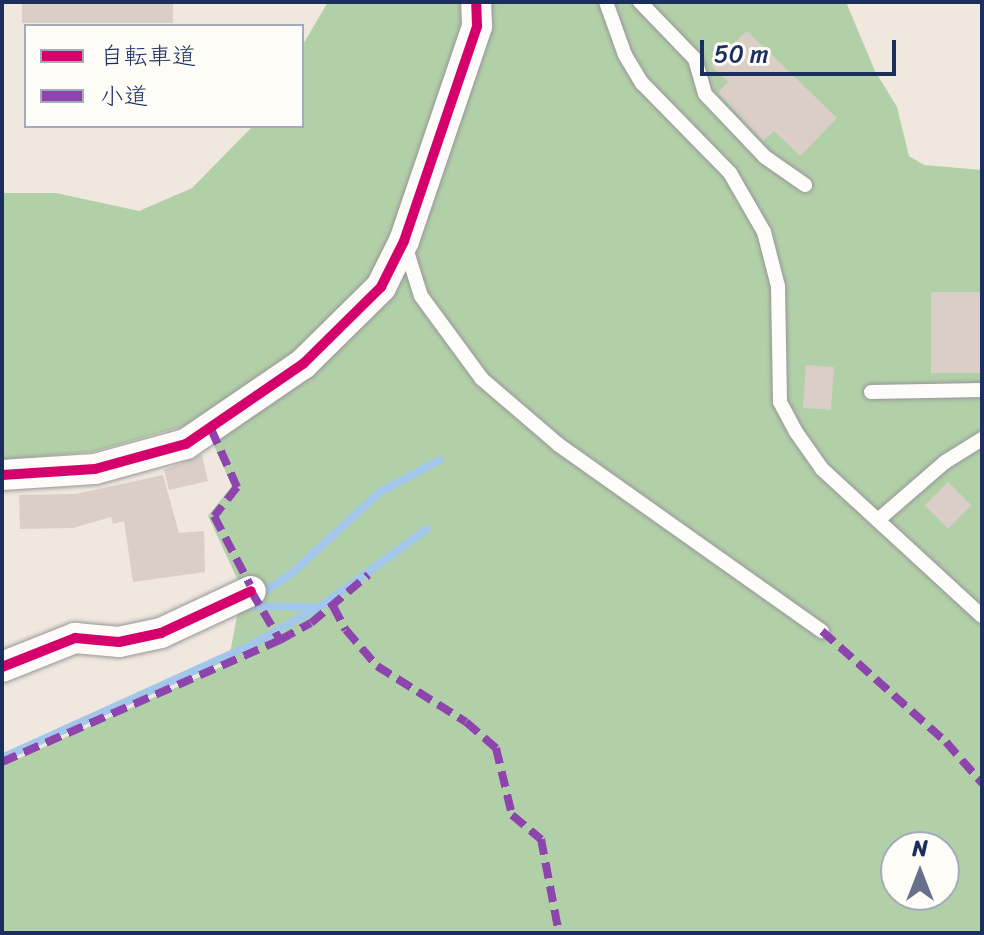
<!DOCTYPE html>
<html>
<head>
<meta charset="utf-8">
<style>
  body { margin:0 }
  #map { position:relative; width:984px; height:935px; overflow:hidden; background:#f0e8de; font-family:Sriracha,"Klee One",sans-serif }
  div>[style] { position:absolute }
  .forest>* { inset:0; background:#b2d0a8 }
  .stream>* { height:8px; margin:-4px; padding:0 4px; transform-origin:4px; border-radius:4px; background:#a2c7eb }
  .building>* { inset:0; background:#dacec7; transform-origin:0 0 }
  .roads { filter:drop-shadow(0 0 2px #969698) drop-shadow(0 0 2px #969698) }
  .lane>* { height:14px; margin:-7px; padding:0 7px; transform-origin:7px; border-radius:7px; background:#fdfcfa }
  .street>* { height:30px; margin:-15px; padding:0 15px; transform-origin:15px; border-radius:15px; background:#fdfcfa }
  .quiet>* { height:8px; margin-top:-4px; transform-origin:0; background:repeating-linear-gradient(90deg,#8e44ad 0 16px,transparent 0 24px) }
  .cycleway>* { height:10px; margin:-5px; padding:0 5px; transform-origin:5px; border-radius:5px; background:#d6006c }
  span { translate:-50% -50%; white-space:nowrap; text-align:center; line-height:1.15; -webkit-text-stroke:6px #fdfcf7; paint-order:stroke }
  .frame { position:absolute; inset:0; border:4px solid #1b2f5e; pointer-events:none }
  .legend { position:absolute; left:24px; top:24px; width:280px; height:104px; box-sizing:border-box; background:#fdfcf7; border:2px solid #a3aaba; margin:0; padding:10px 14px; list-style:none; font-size:24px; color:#1b2f5e }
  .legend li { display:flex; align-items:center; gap:16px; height:40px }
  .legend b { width:40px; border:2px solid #a3aaba }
  .north { position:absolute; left:880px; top:831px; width:80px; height:80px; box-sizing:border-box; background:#fdfcf7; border:2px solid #a3aaba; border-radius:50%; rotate:0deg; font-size:22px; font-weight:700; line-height:32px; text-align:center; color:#1b2f5e }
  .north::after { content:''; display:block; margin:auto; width:28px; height:36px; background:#66708b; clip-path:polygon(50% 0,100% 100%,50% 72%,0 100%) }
  .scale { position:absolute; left:700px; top:40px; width:196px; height:36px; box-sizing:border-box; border:4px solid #1b2f5e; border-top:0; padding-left:10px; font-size:24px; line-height:28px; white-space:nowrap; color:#1b2f5e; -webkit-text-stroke:6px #fdfcf7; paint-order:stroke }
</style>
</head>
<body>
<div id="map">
  <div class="forest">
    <i style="clip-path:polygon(evenodd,328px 2px,846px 2px,875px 71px,897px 107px,909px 156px,924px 165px,982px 170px,982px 933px,2px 933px,2px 766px,228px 664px,242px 589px,208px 516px,232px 486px,203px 421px,92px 452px,2px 460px,2px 193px,56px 193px,139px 211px,192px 188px,253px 126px,302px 126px,302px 46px,328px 2px,896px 847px,944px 847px,944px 895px,896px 895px,896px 847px)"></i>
  </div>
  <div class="stream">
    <i style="left:256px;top:597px;width:42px;rotate:-33.3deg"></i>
    <i style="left:291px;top:574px;width:121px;rotate:-42.7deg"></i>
    <i style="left:380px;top:492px;width:68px;rotate:-28.1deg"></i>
    <i style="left:243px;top:606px;width:75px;rotate:0.8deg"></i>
    <i style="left:2px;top:758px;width:273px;rotate:-24.4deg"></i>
    <i style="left:251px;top:645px;width:84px;rotate:-29.3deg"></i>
    <i style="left:324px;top:604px;width:127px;rotate:-36.1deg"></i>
  </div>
  <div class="building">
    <i style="left:22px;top:2px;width:151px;height:21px"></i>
    <i style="clip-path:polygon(747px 31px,837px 118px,800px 156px,774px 131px,763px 141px,718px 93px,728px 82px,711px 65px)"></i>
    <i style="left:982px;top:292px;width:81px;height:51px;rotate:90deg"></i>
    <i style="left:806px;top:365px;width:28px;height:43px;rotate:4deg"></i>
    <i style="clip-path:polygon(202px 455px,208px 481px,169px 490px,164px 470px)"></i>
    <i style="clip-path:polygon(163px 475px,179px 533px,204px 531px,205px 572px,133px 582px,124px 521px,113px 524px,111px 517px,73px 528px,20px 529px,19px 495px,76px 494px)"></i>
    <i style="left:948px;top:482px;width:33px;height:33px;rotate:45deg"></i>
  </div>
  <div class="roads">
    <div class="lane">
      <i style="left:606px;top:2px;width:56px;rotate:70.3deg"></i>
      <i style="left:625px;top:55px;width:33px;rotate:59deg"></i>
      <i style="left:642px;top:83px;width:126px;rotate:45.6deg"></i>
      <i style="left:730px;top:173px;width:68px;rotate:60deg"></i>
      <i style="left:764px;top:232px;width:56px;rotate:75.5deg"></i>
      <i style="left:778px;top:286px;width:116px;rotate:89deg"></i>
      <i style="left:780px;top:402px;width:34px;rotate:62deg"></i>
      <i style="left:796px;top:432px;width:45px;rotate:54.9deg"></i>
      <i style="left:822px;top:469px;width:217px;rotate:42.6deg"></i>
      <i style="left:640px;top:2px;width:79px;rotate:46deg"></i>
      <i style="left:695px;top:59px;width:36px;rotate:74deg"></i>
      <i style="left:705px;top:94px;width:87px;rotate:46.4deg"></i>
      <i style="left:765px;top:157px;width:49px;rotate:35deg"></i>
      <i style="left:405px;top:245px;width:53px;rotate:72.6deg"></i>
      <i style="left:421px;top:296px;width:103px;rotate:53.7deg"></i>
      <i style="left:482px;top:379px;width:101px;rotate:40.6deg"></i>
      <i style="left:559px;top:445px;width:322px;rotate:35.3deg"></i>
      <i style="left:871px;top:392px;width:111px;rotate:-1deg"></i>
      <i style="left:878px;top:520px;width:89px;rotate:-40.9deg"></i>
      <i style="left:945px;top:462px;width:44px;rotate:-31.9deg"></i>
    </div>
    <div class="street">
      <i style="left:2px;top:475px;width:93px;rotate:-3.7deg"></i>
      <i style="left:95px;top:469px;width:94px;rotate:-15.4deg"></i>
      <i style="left:186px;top:444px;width:142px;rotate:-34.4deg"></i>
      <i style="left:303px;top:364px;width:110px;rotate:-44.6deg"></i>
      <i style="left:381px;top:287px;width:51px;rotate:-63.4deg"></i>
      <i style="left:404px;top:241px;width:227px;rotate:-71.2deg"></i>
      <i style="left:477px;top:26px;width:24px;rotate:-92deg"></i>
      <i style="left:2px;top:667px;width:79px;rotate:-21.7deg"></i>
      <i style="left:75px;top:638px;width:44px;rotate:5.2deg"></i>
      <i style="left:119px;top:642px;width:43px;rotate:-12.1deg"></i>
      <i style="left:161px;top:633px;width:99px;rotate:-25deg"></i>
    </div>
  </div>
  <div class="quiet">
    <i style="left:211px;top:429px;width:64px;rotate:65.9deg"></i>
    <i style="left:237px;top:487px;width:37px;rotate:128deg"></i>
    <i style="left:214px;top:516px;width:78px;rotate:62.4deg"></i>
    <i style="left:251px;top:591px;width:57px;rotate:59.4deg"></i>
    <i style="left:333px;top:606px;width:27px;rotate:62deg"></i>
    <i style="left:346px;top:630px;width:48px;rotate:49.3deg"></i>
    <i style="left:377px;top:666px;width:105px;rotate:32.2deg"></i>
    <i style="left:466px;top:722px;width:40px;rotate:41deg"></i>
    <i style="left:496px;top:748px;width:69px;rotate:76.6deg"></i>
    <i style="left:512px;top:815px;width:38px;rotate:40deg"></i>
    <i style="left:541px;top:839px;width:96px;rotate:79.2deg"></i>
    <i style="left:822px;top:631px;width:166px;rotate:41.8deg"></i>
    <i style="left:946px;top:742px;width:55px;rotate:48.7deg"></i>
    <i style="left:2px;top:762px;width:304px;rotate:-23.7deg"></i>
    <i style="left:280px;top:640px;width:35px;rotate:-29deg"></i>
    <i style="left:311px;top:623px;width:75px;rotate:-40.1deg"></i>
  </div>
  <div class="cycleway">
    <i style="left:2px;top:475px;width:93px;rotate:-3.7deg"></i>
    <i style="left:95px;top:469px;width:94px;rotate:-15.4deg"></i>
    <i style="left:186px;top:444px;width:142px;rotate:-34.4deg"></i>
    <i style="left:303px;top:364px;width:110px;rotate:-44.6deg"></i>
    <i style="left:381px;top:287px;width:51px;rotate:-63.4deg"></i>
    <i style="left:404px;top:241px;width:227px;rotate:-71.2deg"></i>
    <i style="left:477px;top:26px;width:24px;rotate:-92deg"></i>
    <i style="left:2px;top:667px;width:79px;rotate:-21.7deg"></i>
    <i style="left:75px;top:638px;width:44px;rotate:5.2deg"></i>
    <i style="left:119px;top:642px;width:43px;rotate:-12.1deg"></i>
    <i style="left:161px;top:633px;width:99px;rotate:-25deg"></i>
  </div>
  <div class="frame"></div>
  <ul class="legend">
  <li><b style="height:10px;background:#d6006c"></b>自転車道</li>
  <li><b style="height:10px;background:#8e44ad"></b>小道</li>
  </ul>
  <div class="north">N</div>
  <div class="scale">50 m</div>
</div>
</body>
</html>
